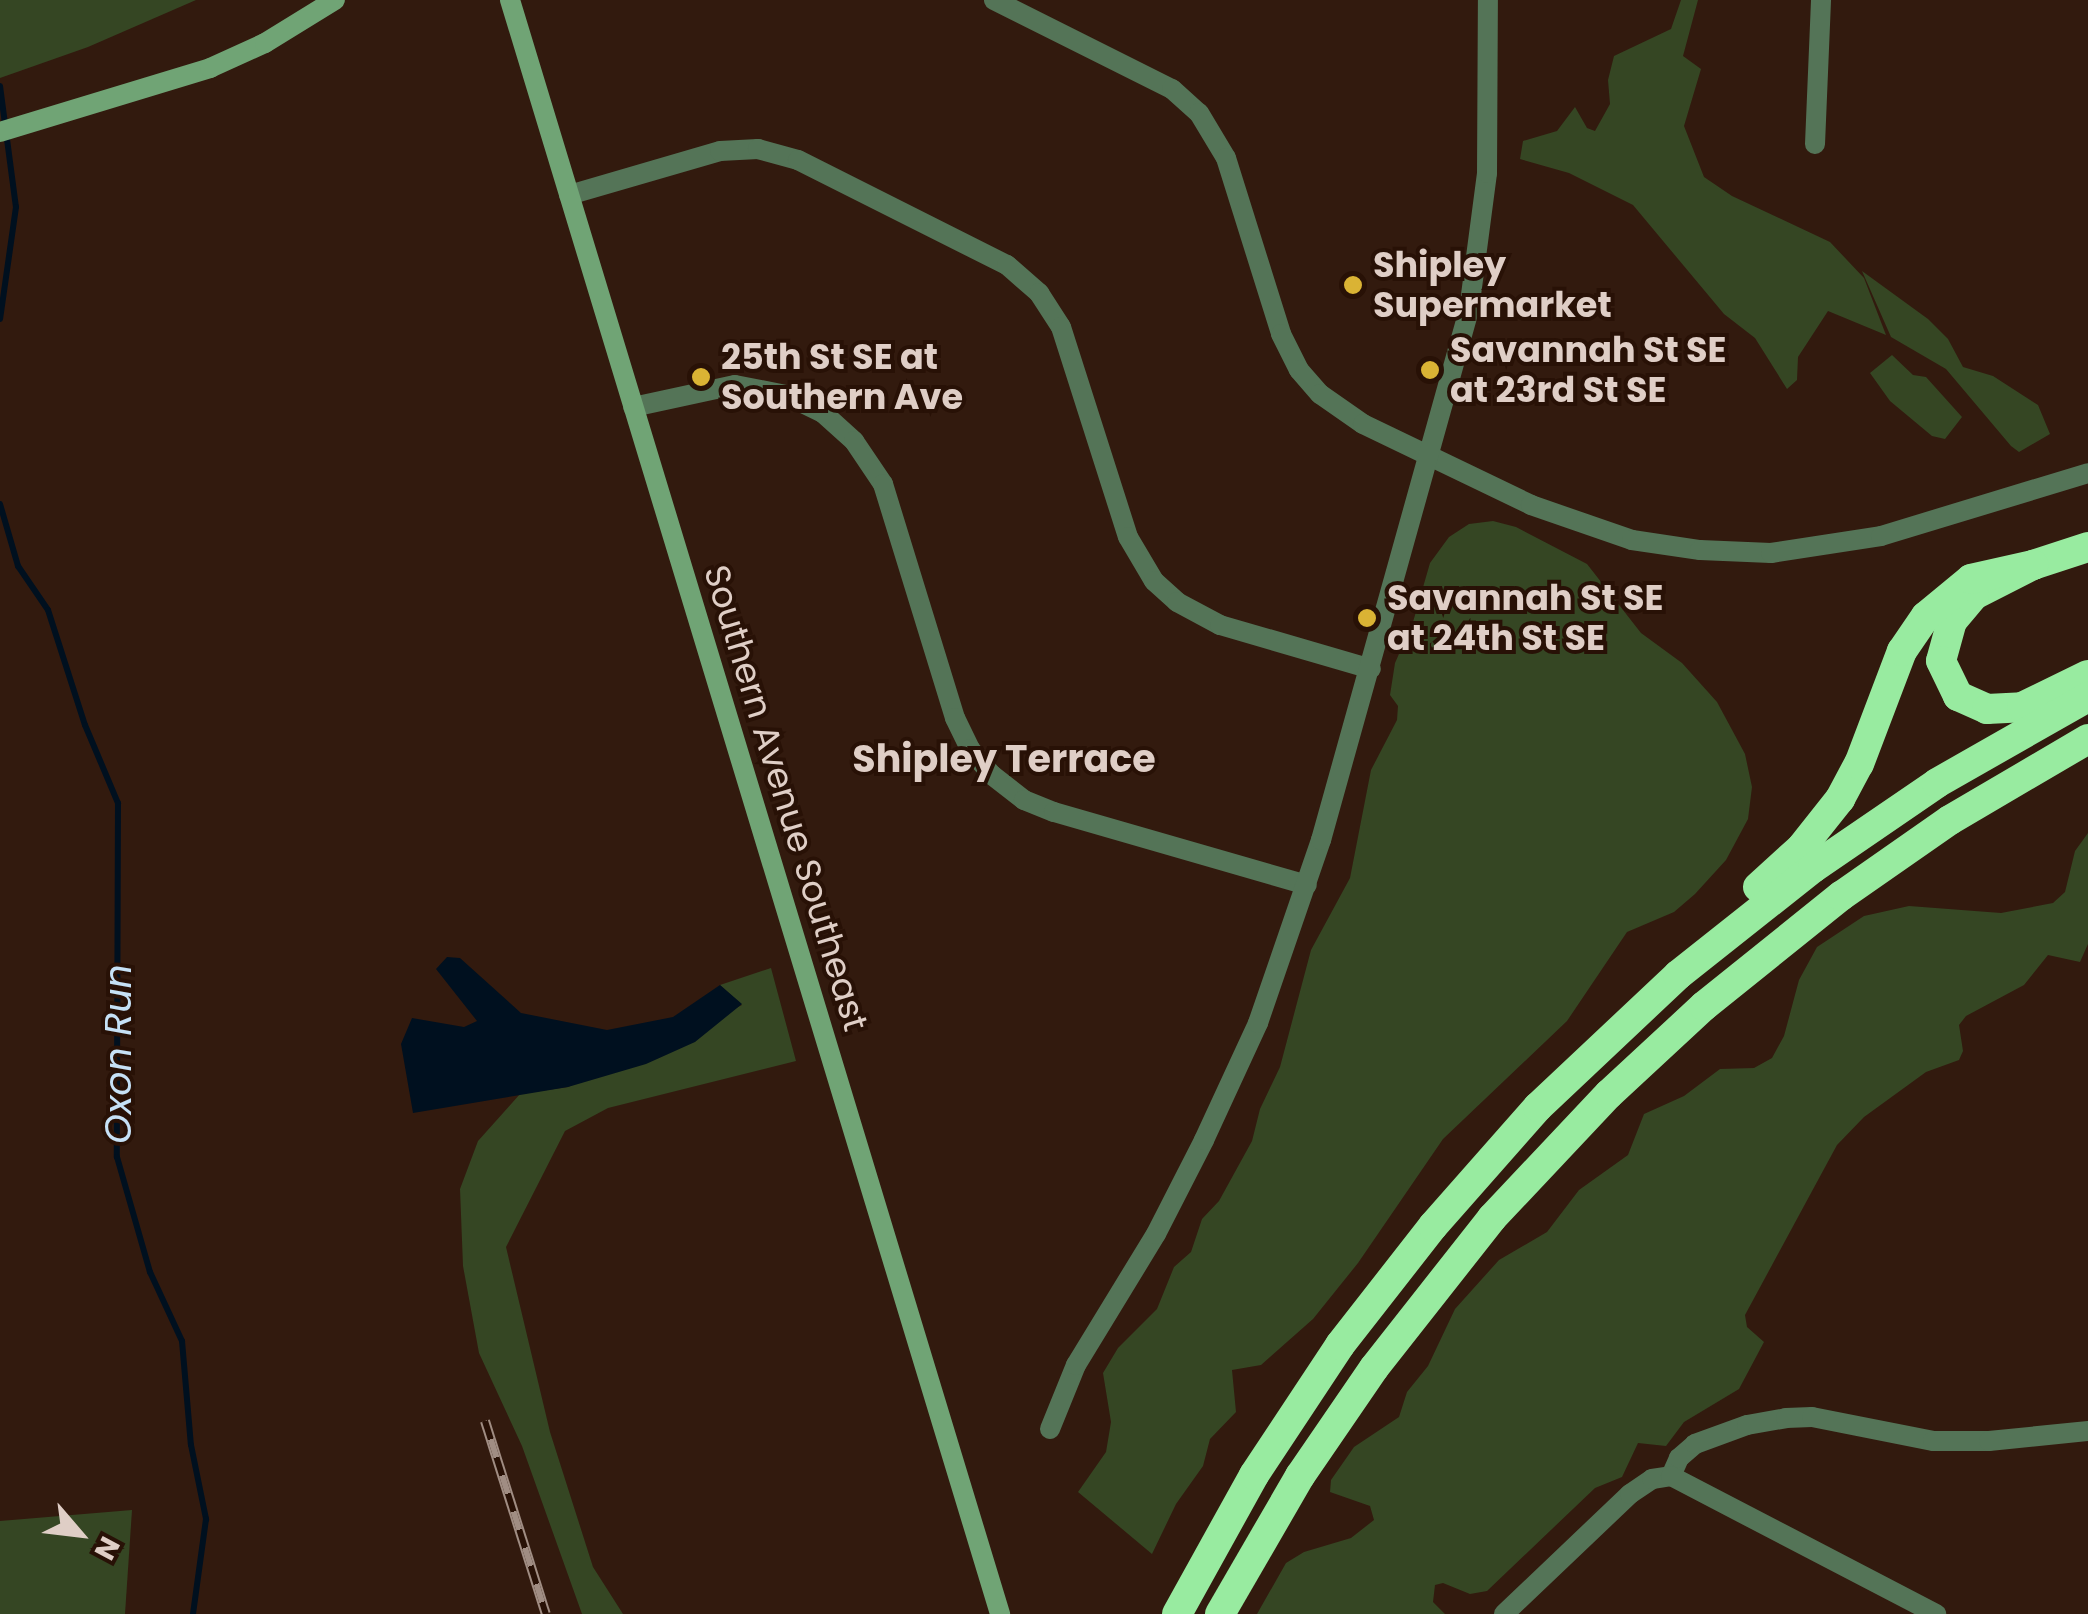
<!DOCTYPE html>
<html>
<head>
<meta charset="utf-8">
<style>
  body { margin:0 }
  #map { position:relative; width:2088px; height:1614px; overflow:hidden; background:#321a0e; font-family:Poppins,sans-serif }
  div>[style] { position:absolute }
  .green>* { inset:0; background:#354623 }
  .water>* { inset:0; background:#00101f }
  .stream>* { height:6px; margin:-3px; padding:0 3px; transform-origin:3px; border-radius:3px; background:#00101f }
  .street>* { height:20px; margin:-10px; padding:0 10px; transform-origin:10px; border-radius:10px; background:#547457 }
  .secondary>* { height:20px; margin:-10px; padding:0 10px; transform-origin:10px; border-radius:10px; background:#70a475 }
  .highway>* { height:30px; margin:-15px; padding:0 15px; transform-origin:15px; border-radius:15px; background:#98eba0 }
  .rail>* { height:10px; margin-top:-5px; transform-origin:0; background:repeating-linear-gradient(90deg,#281106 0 19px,#a08d83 0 38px); box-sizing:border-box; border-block:2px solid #a08d83 }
  .dots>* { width:28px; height:28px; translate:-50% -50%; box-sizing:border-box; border:5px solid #281106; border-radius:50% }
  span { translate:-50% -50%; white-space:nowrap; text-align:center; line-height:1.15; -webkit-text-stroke:8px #281106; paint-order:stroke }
  .poi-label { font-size:35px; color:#dfcec6; font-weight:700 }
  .left { translate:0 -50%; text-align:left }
  .street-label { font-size:35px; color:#dfcec6 }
  .neighbourhood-label { font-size:38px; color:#dfcec6; font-weight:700 }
  .water-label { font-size:38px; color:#c6e1f6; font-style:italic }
  .north { position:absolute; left:30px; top:1484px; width:100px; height:100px; -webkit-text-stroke:8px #281106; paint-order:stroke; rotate:118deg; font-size:28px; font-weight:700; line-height:40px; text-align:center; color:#dfcec6 }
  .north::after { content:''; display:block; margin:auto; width:35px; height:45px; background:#dfcec6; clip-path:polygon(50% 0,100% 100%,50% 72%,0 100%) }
</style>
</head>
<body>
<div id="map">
  <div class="green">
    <i style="clip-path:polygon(0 0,196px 0,88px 47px,0 78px)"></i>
    <i style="clip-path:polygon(1681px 0,1698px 0,1683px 56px,1701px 69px,1684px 126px,1704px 177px,1732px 196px,1830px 242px,1864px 278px,1886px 335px,1828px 311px,1798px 357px,1797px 380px,1787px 389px,1755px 338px,1724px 314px,1633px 205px,1569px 173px,1520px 159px,1523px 141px,1557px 131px,1575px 107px,1587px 128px,1595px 131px,1610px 104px,1608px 80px,1614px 56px,1671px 29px)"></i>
    <i style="clip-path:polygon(1862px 271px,1928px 319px,1948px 339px,1963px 367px,1993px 376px,2038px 405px,2050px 434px,2019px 452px,2011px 446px,1946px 369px,1891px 337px)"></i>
    <i style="clip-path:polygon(1892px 355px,1913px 375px,1926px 377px,1962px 417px,1945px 439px,1932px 436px,1890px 401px,1870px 373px)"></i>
    <i style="clip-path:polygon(1493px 521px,1516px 527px,1587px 564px,1641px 633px,1682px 663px,1717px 702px,1745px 754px,1752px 787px,1748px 819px,1726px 860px,1695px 894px,1674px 912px,1627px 932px,1567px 1021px,1443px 1139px,1358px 1263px,1313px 1319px,1261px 1365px,1232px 1370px,1236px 1412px,1210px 1439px,1203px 1466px,1176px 1504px,1152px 1554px,1078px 1492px,1106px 1452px,1111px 1422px,1103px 1373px,1118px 1348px,1157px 1309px,1174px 1267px,1191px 1252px,1202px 1219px,1219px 1201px,1252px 1141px,1260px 1109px,1280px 1067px,1311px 950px,1350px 878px,1371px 770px,1397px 720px,1398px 706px,1390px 695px,1395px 663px,1413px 622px,1430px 563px,1449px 537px,1469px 524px)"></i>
    <i style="clip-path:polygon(2088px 833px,2088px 944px,2080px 962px,2048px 955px,2024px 985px,1966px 1016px,1959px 1025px,1963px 1051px,1959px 1060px,1926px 1072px,1864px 1117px,1837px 1145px,1745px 1315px,1747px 1327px,1764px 1342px,1739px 1389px,1684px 1422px,1666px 1446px,1638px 1443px,1622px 1477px,1595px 1488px,1487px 1591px,1470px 1594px,1443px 1583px,1435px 1585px,1433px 1602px,1445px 1614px,1257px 1614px,1286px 1563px,1304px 1552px,1351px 1538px,1374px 1520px,1370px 1506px,1330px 1492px,1331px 1480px,1354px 1447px,1399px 1417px,1407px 1392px,1428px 1366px,1455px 1309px,1499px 1260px,1547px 1232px,1579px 1190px,1628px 1155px,1644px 1114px,1684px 1096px,1720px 1069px,1754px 1068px,1772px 1058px,1784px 1036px,1799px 980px,1817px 947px,1864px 916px,1909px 906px,2001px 913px,2053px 903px,2065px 892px,2075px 851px)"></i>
    <i style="clip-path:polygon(771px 968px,796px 1061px,608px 1108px,565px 1131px,506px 1247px,550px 1432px,593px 1567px,623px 1614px,582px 1614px,522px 1446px,479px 1353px,463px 1266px,460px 1189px,478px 1141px,520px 1094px,568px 1087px,742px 1005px,720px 985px)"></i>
    <i style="clip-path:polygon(132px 1510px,125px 1614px,0 1614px,0 1521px)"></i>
  </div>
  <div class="water">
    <i style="clip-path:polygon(447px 957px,460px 958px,521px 1013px,607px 1030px,673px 1017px,720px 985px,742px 1004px,695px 1042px,646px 1064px,568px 1087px,413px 1113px,401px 1044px,412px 1018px,464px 1027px,477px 1021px,436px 969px)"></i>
  </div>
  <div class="stream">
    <i style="left:0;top:86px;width:122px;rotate:82.5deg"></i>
    <i style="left:16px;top:207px;width:113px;rotate:98.1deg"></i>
    <i style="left:0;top:504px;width:65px;rotate:73.8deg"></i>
    <i style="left:18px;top:566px;width:53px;rotate:55.7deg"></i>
    <i style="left:48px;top:610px;width:121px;rotate:72.2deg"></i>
    <i style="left:85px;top:725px;width:85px;rotate:67.1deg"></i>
    <i style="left:118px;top:803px;width:354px;rotate:90.2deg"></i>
    <i style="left:117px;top:1157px;width:120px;rotate:74deg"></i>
    <i style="left:150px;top:1272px;width:76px;rotate:65.1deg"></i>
    <i style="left:182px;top:1341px;width:104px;rotate:85.1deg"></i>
    <i style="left:191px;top:1445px;width:76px;rotate:78.5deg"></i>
    <i style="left:206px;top:1519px;width:96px;rotate:97.8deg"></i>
  </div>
  <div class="street">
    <i style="left:994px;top:0;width:199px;rotate:26.6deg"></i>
    <i style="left:1172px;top:89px;width:36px;rotate:42deg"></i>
    <i style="left:1199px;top:113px;width:52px;rotate:59deg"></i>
    <i style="left:1226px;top:158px;width:184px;rotate:72.6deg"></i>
    <i style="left:1281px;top:334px;width:40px;rotate:63.4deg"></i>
    <i style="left:1299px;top:370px;width:32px;rotate:49deg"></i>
    <i style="left:1320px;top:394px;width:52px;rotate:34.9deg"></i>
    <i style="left:1363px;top:424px;width:187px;rotate:25.7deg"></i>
    <i style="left:1531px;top:505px;width:107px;rotate:19.1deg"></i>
    <i style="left:1632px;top:540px;width:69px;rotate:8.4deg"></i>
    <i style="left:1700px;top:550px;width:71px;rotate:2.4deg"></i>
    <i style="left:1771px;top:553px;width:111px;rotate:-8.8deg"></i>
    <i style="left:1881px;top:536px;width:216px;rotate:-16.9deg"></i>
    <i style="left:1815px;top:144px;width:144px;rotate:-87.6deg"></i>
    <i style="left:569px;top:195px;width:157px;rotate:-16.2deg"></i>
    <i style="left:720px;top:151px;width:38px;rotate:-3deg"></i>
    <i style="left:758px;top:149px;width:41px;rotate:15.4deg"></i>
    <i style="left:798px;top:160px;width:234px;rotate:26.7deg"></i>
    <i style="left:1007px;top:265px;width:43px;rotate:41.2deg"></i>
    <i style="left:1039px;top:293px;width:40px;rotate:57.1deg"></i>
    <i style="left:1061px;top:327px;width:220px;rotate:72.3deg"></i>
    <i style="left:1128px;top:537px;width:51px;rotate:59.4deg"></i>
    <i style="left:1154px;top:581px;width:31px;rotate:42deg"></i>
    <i style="left:1177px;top:602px;width:49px;rotate:28.1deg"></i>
    <i style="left:1220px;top:625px;width:157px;rotate:16.2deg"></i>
    <i style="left:633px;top:407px;width:104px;rotate:-12.2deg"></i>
    <i style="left:735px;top:385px;width:52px;rotate:11.1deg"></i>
    <i style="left:786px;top:395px;width:41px;rotate:25.9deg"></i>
    <i style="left:823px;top:413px;width:42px;rotate:42.1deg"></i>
    <i style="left:854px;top:441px;width:52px;rotate:56deg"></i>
    <i style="left:883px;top:484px;width:245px;rotate:72.9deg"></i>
    <i style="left:955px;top:718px;width:34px;rotate:64deg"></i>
    <i style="left:970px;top:749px;width:34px;rotate:50deg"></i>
    <i style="left:992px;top:775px;width:41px;rotate:38deg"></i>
    <i style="left:1024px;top:800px;width:32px;rotate:22deg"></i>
    <i style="left:1054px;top:812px;width:263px;rotate:16.1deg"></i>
    <i style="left:1050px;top:1429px;width:69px;rotate:-67.9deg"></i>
    <i style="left:1076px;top:1365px;width:153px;rotate:-58.6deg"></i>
    <i style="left:1156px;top:1234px;width:106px;rotate:-62.9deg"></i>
    <i style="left:1204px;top:1140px;width:129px;rotate:-65.2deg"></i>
    <i style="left:1258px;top:1023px;width:194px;rotate:-71deg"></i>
    <i style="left:1321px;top:840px;width:550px;rotate:-74.4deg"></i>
    <i style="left:1469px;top:310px;width:138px;rotate:-82.5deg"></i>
    <i style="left:1487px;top:173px;width:173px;rotate:-89.7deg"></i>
    <i style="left:1671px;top:1476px;width:20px;rotate:-66deg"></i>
    <i style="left:1679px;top:1458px;width:21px;rotate:-41deg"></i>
    <i style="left:1695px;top:1444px;width:55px;rotate:-20.1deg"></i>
    <i style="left:1747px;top:1425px;width:40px;rotate:-10deg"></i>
    <i style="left:1786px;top:1418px;width:26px;rotate:-2deg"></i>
    <i style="left:1812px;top:1417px;width:123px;rotate:11.2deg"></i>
    <i style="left:1933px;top:1441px;width:56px"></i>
    <i style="left:1989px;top:1441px;width:100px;rotate:-5.8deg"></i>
    <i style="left:1504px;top:1614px;width:174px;rotate:-43.6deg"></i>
    <i style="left:1630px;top:1494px;width:27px;rotate:-34deg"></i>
    <i style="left:1652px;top:1479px;width:19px;rotate:-9deg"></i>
    <i style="left:1671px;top:1476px;width:299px;rotate:27.5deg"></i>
  </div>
  <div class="secondary">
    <i style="left:510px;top:0;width:1687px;rotate:73.11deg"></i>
    <i style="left:0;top:132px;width:220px;rotate:-16.9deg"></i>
    <i style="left:210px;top:68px;width:60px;rotate:-24.4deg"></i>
    <i style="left:265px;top:43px;width:82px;rotate:-31.6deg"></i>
  </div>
  <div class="highway">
    <i style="left:2088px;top:547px;width:58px;rotate:161.9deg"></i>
    <i style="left:2033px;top:565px;width:66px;rotate:153deg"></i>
    <i style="left:1974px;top:595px;width:34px;rotate:130deg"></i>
    <i style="left:1952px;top:621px;width:41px;rotate:105.4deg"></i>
    <i style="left:1941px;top:661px;width:39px;rotate:64deg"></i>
    <i style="left:1958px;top:696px;width:32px;rotate:24deg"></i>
    <i style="left:1987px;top:709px;width:35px;rotate:-3deg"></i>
    <i style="left:2022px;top:707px;width:73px;rotate:-25.9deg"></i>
    <i style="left:1758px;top:887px;width:58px;rotate:-42.2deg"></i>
    <i style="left:1801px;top:848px;width:63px;rotate:-51.5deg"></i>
    <i style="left:1840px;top:799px;width:40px;rotate:-62deg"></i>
    <i style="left:1859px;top:764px;width:121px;rotate:-69.2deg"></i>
    <i style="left:1902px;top:651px;width:42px;rotate:-55.6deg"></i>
    <i style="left:1926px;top:616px;width:58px;rotate:-39.4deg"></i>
    <i style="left:1971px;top:579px;width:64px;rotate:-12.7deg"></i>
    <i style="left:1177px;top:1614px;width:159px;rotate:-61deg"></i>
    <i style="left:1254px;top:1475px;width:156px;rotate:-56.5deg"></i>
    <i style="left:1340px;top:1345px;width:151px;rotate:-52deg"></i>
    <i style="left:1433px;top:1226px;width:159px;rotate:-48.6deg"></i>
    <i style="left:1538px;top:1107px;width:192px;rotate:-43.3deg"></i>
    <i style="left:1678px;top:975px;width:172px;rotate:-38.4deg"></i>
    <i style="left:1813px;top:868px;width:150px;rotate:-34.4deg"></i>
    <i style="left:1937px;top:783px;width:174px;rotate:-29.7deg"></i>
    <i style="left:1220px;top:1614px;width:160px;rotate:-59.9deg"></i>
    <i style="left:1300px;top:1476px;width:131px;rotate:-55.6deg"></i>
    <i style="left:1374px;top:1368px;width:191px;rotate:-51.8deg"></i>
    <i style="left:1492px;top:1218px;width:170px;rotate:-46.7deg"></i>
    <i style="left:1609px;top:1094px;width:129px;rotate:-42.8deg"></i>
    <i style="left:1704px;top:1006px;width:176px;rotate:-38.8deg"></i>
    <i style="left:1841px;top:896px;width:133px;rotate:-34.9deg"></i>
    <i style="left:1950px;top:820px;width:160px;rotate:-30.4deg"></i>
  </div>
  <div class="rail">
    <i style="left:485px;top:1421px;width:202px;rotate:72.5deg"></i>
  </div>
  <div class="dots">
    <i style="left:1353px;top:285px;background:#dab334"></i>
    <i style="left:1430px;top:370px;background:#dab334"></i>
    <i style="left:701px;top:377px;background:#dab334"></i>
    <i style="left:1367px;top:618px;background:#dab334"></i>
  </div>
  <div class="poi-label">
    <span class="left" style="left:1373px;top:285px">Shipley<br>Supermarket</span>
    <span class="left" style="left:1450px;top:370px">Savannah St SE<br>at 23rd St SE</span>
    <span class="left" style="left:721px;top:377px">25th St SE at<br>Southern Ave</span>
    <span class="left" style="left:1387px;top:618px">Savannah St SE<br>at 24th St SE</span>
  </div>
  <div class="street-label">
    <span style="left:786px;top:798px;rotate:73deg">Southern Avenue Southeast</span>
  </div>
  <div class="neighbourhood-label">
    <span style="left:1004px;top:759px">Shipley Terrace</span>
  </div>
  <div class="water-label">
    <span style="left:118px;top:1054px;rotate:-90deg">Oxon Run</span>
  </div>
  <div class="north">N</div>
</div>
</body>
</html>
